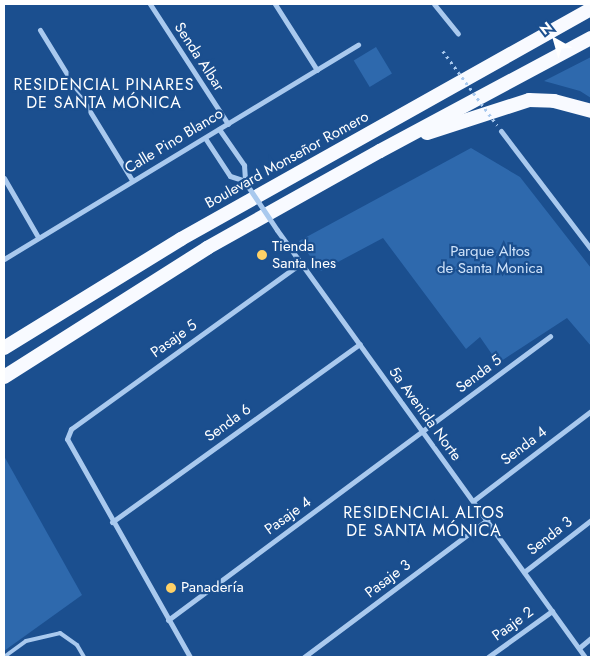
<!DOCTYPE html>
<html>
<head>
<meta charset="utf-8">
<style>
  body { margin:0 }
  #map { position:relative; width:595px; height:661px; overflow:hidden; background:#1b4f8f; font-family:Jost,sans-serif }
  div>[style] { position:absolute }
  .green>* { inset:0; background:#2e69ad; transform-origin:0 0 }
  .service>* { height:4px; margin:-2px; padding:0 2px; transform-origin:2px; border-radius:2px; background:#a9c9ee }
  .minor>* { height:5px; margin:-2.5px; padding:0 2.5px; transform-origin:2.5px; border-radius:2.5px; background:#a9c9ee }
  .trunk>* { height:14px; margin:-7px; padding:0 7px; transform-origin:7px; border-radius:7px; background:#f8faff }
  .path-bridge>* { height:2.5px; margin-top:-1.25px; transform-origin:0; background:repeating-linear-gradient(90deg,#a9c9ee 0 2.5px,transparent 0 6.5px) }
  .minor-bridge>* { height:5px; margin:-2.5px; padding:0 2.5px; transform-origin:2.5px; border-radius:2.5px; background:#a9c9ee }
  .dots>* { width:14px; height:14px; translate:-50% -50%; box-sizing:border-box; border:2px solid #1b4f8f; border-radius:50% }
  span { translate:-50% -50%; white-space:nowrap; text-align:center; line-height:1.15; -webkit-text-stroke:4.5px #1b4f8f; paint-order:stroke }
  .street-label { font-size:15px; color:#fff }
  .poi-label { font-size:15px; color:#fff }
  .left { translate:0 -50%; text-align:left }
  .park-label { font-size:15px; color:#cfe3fa }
  .neighbourhood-label { font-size:16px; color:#fff; letter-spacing:1px }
  .frame { position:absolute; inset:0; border:5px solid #fff; pointer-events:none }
  .north { position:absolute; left:530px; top:15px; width:50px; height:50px; -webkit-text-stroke:4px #1b4f8f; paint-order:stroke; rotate:322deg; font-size:14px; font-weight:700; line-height:20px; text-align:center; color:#fff }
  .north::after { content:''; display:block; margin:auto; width:18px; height:22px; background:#fff; clip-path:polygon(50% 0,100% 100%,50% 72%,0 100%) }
</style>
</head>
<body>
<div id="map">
  <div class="green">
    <i style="left:376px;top:47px;width:31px;height:26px;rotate:59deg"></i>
    <i style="clip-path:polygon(591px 57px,591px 98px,580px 91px,544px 81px)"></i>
    <i style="clip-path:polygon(471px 148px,520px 177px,591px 268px,591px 346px,567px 318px,498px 363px,480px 337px,466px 349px,383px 238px,321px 271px,299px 241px)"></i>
    <i style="clip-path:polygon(4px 456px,82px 595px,4px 651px)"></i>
  </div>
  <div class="service">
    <i style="left:4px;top:657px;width:27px;rotate:-36deg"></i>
    <i style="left:26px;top:641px;width:35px;rotate:-13deg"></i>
    <i style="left:60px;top:633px;width:21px;rotate:35deg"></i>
    <i style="left:77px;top:645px;width:14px;rotate:60deg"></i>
  </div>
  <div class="minor">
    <i style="left:150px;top:4px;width:143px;rotate:57deg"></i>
    <i style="left:275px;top:4px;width:78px;rotate:57.5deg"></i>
    <i style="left:434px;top:4px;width:38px;rotate:51deg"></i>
    <i style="left:40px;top:30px;width:176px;rotate:58.5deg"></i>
    <i style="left:219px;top:129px;width:44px;rotate:55.2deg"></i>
    <i style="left:244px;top:165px;width:16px;rotate:86deg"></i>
    <i style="left:501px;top:131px;width:148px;rotate:52.7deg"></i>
    <i style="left:205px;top:138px;width:45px;rotate:56.7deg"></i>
    <i style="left:230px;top:176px;width:16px;rotate:18deg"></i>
    <i style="left:4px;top:178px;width:68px;rotate:60deg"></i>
    <i style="left:277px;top:230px;width:526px;rotate:54.2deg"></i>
    <i style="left:4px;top:259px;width:414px;rotate:-31.2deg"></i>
    <i style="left:473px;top:501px;width:148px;rotate:-37.3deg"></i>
    <i style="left:112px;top:522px;width:305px;rotate:-35.7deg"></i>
    <i style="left:524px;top:572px;width:85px;rotate:-37.8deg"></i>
    <i style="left:168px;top:620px;width:476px;rotate:-36.6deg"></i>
    <i style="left:579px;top:648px;width:16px;rotate:-40deg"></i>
    <i style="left:190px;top:657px;width:250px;rotate:-119.4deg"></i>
    <i style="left:67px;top:439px;width:11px;rotate:-68deg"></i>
    <i style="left:71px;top:429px;width:284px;rotate:-35.8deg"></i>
    <i style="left:304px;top:657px;width:229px;rotate:-36.8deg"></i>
    <i style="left:488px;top:657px;width:79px;rotate:-35.7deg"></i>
  </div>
  <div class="trunk">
    <i style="left:427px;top:133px;width:107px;rotate:-17.9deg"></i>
    <i style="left:529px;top:100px;width:25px;rotate:2deg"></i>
    <i style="left:554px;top:101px;width:38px;rotate:15deg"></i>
    <i style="left:4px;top:348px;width:208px;rotate:-31.6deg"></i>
    <i style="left:181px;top:239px;width:470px;rotate:-29.3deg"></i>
    <i style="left:4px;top:377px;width:241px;rotate:-32.4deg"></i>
    <i style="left:207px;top:248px;width:198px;rotate:-29.3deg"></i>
    <i style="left:380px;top:151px;width:239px;rotate:-28.2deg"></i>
  </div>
  <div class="path-bridge">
    <i style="left:443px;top:51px;width:92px;rotate:53.9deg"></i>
  </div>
  <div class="minor-bridge">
    <i style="left:247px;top:185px;width:54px;rotate:56.3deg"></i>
  </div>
  <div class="dots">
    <i style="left:262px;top:255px;background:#ffd166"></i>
    <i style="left:171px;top:588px;background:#ffd166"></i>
  </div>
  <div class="street-label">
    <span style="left:199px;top:57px;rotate:57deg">Senda Albar</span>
    <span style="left:174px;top:141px;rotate:-31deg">Calle Pino Blanco</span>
    <span style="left:287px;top:160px;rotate:-29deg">Boulevard Monseñor Romero</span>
    <span style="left:174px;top:339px;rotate:-36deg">Pasaje 5</span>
    <span style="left:479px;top:374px;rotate:-37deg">Senda 5</span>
    <span style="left:425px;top:414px;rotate:54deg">5a Avenida Norte</span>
    <span style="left:228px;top:423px;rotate:-36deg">Senda 6</span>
    <span style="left:524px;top:446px;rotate:-37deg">Senda 4</span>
    <span style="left:288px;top:516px;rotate:-36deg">Pasaje 4</span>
    <span style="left:550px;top:536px;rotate:-38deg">Senda 3</span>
    <span style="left:388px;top:579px;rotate:-37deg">Pasaje 3</span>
    <span style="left:513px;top:624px;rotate:-36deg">Paaje 2</span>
  </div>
  <div class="poi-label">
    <span class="left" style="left:272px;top:255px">Tienda<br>Santa Ines</span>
    <span class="left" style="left:181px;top:588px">Panadería</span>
  </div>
  <div class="park-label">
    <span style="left:490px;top:260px">Parque Altos<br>de Santa Monica</span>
  </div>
  <div class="neighbourhood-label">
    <span style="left:104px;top:94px">RESIDENCIAL PINARES<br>DE SANTA MÓNICA</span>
    <span style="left:424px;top:522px">RESIDENCIAL ALTOS<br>DE SANTA MÓNICA</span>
  </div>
  <div class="frame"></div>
  <div class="north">N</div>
</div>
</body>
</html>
